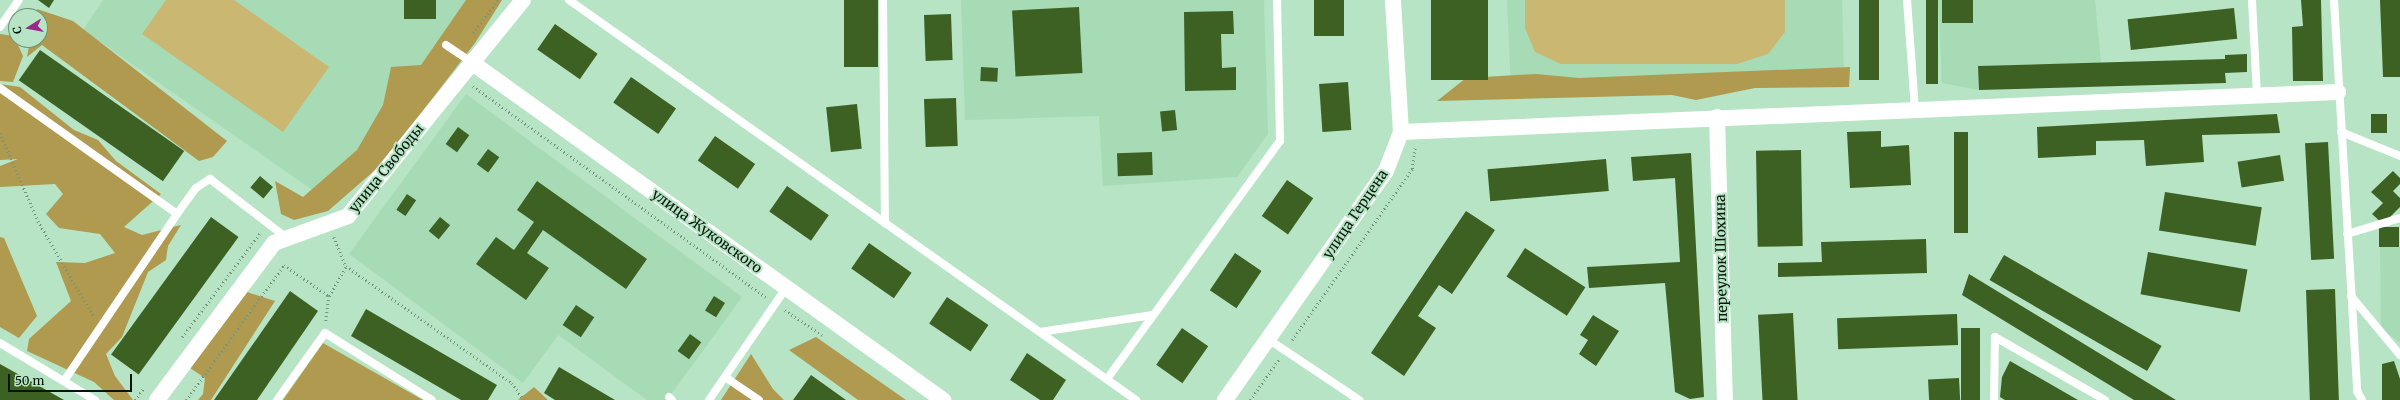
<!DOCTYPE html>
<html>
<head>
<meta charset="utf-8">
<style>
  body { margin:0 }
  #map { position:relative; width:2400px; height:400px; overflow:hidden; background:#b7e4c4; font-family:Merriweather,serif }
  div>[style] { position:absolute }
  .built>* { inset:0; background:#a6dbb6 }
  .green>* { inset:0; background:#cab771 }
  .forest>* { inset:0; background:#af9a4f }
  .building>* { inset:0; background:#3d6123; transform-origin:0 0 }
  .path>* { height:2.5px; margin-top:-1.25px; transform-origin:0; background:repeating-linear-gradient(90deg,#72947c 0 1px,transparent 0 4px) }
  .service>* { height:8px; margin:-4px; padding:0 4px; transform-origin:4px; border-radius:4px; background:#fff }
  .minor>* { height:16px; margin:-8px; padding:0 8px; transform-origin:8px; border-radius:8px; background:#fff }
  span { translate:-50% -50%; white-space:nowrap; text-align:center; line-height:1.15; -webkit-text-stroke:4px #b7e4c4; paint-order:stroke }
  .street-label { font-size:14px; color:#06160b }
  .north { position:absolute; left:8px; top:8px; width:40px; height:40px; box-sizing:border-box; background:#b7e4c4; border:1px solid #70927a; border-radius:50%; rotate:259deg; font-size:11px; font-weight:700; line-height:16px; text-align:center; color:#06160b }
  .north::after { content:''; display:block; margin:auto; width:14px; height:18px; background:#982988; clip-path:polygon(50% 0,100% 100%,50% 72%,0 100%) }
  .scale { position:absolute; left:8px; top:374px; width:124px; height:18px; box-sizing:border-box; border:2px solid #06160b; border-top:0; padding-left:5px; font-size:12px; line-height:14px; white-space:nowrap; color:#06160b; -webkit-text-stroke:3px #b7e4c4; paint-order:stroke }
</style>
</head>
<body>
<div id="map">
  <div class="built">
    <i style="clip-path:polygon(103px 0,480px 0,327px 200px,83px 30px)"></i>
    <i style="clip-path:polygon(961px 0,1264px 0,1268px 134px,1237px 177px,1103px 186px,1099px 116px,965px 120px)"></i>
    <i style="clip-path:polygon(1507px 0,1842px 0,1844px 74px,1511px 88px)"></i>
    <i style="clip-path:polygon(1938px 0,2095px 0,2101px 63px,1979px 66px,1979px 90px,1942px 83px)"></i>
    <i style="clip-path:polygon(466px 94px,742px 297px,667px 400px,647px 400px,558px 335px,523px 383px,349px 254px)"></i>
    <i style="clip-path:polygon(2380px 247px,2400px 247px,2400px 343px,2381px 328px)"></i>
  </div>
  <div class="green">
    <i style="clip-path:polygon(166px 0,234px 0,329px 67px,283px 132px,142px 34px)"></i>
    <i style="clip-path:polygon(1525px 0,1785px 0,1785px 32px,1768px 54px,1737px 64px,1561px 64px,1535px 52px,1525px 28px)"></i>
  </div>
  <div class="forest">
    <i style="clip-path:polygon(466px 0,502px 0,475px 43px,382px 164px,328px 211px,294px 220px,281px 214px,275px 181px,303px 197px,357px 150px,383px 105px,391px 67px,421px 65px)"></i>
    <i style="clip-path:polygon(37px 9px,73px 21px,227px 141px,213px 157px,199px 161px,42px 45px,27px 57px,30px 40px,40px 40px)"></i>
    <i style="clip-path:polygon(0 34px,14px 36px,23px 56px,13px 82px,0 81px)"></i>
    <i style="clip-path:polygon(1850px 67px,1849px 87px,1755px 88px,1696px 100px,1672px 95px,1437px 101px,1466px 78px,1536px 74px,1579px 78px)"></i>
    <i style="clip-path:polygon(0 84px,20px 87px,74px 130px,98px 140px,116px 161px,161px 194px,124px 227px,142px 235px,181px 225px,168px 246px,166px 260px,148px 272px,122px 337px,106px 354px,115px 376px,133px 400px,114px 400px,94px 382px,27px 351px,29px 339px,71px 301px,56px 262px,85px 263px,115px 253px,100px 234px,59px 228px,46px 214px,63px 194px,55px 184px,0 187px,0 166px,18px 159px,0 160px)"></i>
    <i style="clip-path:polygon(0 237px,4px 238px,37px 316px,19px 338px,0 327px)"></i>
    <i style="clip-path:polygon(247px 292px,275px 301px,211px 400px,198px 400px,203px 394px,205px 378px,190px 368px)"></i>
    <i style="clip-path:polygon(816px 337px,906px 400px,858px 400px,789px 350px)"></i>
    <i style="clip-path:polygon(323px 343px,423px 400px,283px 400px)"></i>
    <i style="clip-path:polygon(751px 354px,773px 389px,784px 400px,721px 400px)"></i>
    <i style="clip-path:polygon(534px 387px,548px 400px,518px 400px)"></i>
  </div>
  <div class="building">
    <i style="clip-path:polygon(38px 0,54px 0,49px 8px)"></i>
    <i style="left:404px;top:0;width:32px;height:19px"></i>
    <i style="left:844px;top:0;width:34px;height:67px"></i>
    <i style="left:1314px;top:0;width:30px;height:36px"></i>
    <i style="left:1431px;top:0;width:57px;height:80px"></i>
    <i style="left:1859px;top:0;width:20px;height:80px"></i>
    <i style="left:1926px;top:0;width:12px;height:84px"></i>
    <i style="left:1942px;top:0;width:31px;height:23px"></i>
    <i style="clip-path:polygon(2301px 0,2321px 0,2323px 81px,2293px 81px,2292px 27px,2303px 26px)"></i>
    <i style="clip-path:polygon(2380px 0,2400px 0,2400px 77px,2383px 77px)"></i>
    <i style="left:1079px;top:7px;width:66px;height:67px;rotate:87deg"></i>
    <i style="left:2234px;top:8px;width:31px;height:107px;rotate:84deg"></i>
    <i style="clip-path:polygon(1233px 11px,1234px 34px,1221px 34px,1222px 68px,1236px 67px,1236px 90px,1185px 91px,1184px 12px)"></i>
    <i style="left:951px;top:14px;width:46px;height:27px;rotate:88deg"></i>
    <i style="left:555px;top:24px;width:52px;height:31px;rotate:35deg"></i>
    <i style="left:40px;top:50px;width:176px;height:37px;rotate:35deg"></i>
    <i style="clip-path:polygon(2247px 54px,2247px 72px,2225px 73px,2226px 83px,1979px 90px,1978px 66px,2225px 59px,2225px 55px)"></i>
    <i style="left:981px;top:67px;width:17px;height:14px;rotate:3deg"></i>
    <i style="left:631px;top:77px;width:55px;height:31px;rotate:35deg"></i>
    <i style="left:1348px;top:82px;width:48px;height:29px;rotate:86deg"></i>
    <i style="left:956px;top:98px;width:48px;height:32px;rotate:88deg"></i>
    <i style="left:857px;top:104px;width:45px;height:31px;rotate:84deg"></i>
    <i style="left:1175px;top:110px;width:20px;height:15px;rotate:84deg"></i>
    <i style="clip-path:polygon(2277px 114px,2280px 133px,2202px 135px,2204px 162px,2146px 166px,2144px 140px,2096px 141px,2096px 155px,2038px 158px,2037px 127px)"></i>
    <i style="left:2371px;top:114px;width:16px;height:19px"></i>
    <i style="left:458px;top:127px;width:14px;height:21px;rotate:36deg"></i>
    <i style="clip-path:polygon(1881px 131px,1881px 147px,1909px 145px,1911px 185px,1850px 188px,1847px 132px)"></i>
    <i style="left:1954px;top:132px;width:14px;height:101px"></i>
    <i style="left:715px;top:136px;width:49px;height:30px;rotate:35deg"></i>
    <i style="left:2328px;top:142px;width:117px;height:23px;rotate:87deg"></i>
    <i style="left:488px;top:149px;width:14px;height:19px;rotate:36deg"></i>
    <i style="left:1801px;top:150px;width:96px;height:45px;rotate:89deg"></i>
    <i style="left:1152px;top:152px;width:23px;height:35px;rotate:88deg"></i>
    <i style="clip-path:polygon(1691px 153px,1704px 397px,1690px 399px,1675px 392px,1665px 283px,1589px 288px,1587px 267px,1680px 262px,1675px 178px,1633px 181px,1631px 157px)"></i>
    <i style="left:2280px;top:155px;width:26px;height:43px;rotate:81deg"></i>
    <i style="left:1606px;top:159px;width:32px;height:119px;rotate:85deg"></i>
    <i style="clip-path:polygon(2393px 171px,2400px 178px,2400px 184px,2393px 191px,2400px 198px,2400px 207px,2383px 224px,2372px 214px,2383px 203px,2371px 192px)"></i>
    <i style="left:260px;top:176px;width:17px;height:15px;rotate:40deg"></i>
    <i style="left:1287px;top:180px;width:32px;height:44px;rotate:35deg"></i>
    <i style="clip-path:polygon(537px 181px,647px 259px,626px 289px,543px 230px,527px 253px,549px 268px,526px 300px,476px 264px,496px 237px,514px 250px,534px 222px,517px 210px)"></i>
    <i style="left:787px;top:186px;width:51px;height:31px;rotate:35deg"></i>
    <i style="left:2165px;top:192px;width:98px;height:39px;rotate:9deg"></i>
    <i style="left:407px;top:194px;width:11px;height:19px;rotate:34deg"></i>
    <i style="clip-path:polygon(1466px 211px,1495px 230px,1452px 294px,1439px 285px,1418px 316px,1436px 328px,1404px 376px,1371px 353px)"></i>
    <i style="left:211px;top:217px;width:34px;height:170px;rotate:36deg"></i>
    <i style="left:440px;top:217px;width:13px;height:18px;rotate:39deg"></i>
    <i style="left:2379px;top:227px;width:20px;height:20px"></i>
    <i style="clip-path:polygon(1926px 239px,1927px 273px,1778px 277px,1778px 263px,1822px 262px,1821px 242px)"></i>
    <i style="left:869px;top:243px;width:52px;height:31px;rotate:35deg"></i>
    <i style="left:1525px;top:248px;width:72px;height:34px;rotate:33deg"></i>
    <i style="left:2148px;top:252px;width:101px;height:43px;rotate:10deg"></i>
    <i style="left:1235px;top:253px;width:32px;height:45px;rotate:34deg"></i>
    <i style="left:2004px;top:255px;width:182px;height:29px;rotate:30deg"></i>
    <i style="clip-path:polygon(1969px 274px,2176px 400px,2134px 400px,1962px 295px)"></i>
    <i style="left:2335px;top:289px;width:111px;height:29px;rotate:88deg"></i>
    <i style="clip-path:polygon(290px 291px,318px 311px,257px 400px,214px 400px)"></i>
    <i style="left:714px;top:296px;width:13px;height:17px;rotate:32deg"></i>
    <i style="left:947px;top:297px;width:50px;height:32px;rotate:34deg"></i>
    <i style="left:576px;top:305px;width:22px;height:24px;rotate:34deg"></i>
    <i style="clip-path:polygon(366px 309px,497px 385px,488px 400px,461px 400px,351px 336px)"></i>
    <i style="left:1793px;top:313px;width:87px;height:35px;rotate:87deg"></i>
    <i style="left:1957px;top:314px;width:31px;height:120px;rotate:88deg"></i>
    <i style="clip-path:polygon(1593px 315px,1619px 331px,1596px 366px,1579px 354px,1588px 340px,1580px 335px)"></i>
    <i style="left:1182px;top:328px;width:32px;height:45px;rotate:35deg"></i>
    <i style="left:1961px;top:328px;width:19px;height:72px"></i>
    <i style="left:690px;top:334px;width:14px;height:21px;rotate:36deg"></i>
    <i style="clip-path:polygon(1027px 353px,1066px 380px,1053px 400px,1040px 400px,1010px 380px)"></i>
    <i style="clip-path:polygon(2010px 361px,2078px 400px,2005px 400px,2000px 397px,2002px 377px)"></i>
    <i style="clip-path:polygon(2394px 361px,2400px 379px,2400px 400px,2382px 400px,2382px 364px)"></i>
    <i style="clip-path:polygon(0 364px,64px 400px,0 400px)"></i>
    <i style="clip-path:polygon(559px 367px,615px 400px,555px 400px,544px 393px)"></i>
    <i style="clip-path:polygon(811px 375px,846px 400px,793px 400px)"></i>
    <i style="left:1959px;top:378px;width:22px;height:31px;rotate:87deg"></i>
  </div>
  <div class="path">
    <i style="left:473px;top:33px;width:41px;rotate:-52.9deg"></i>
    <i style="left:473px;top:86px;width:361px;rotate:35.8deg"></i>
    <i style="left:0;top:133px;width:96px;rotate:66.6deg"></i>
    <i style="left:38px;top:221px;width:111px;rotate:59.7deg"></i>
    <i style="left:334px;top:237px;width:31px;rotate:68deg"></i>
    <i style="left:346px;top:266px;width:203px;rotate:35.2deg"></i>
    <i style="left:512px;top:383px;width:21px;rotate:55deg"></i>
    <i style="left:329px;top:296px;width:34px;rotate:-60deg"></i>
    <i style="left:785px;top:310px;width:45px;rotate:34deg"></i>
    <i style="left:182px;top:337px;width:130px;rotate:-53.1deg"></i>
    <i style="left:1292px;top:340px;width:209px;rotate:-54.9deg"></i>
    <i style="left:1412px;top:169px;width:21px;rotate:-82deg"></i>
    <i style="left:135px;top:400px;width:14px;rotate:-54deg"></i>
    <i style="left:186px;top:400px;width:167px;rotate:-54deg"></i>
    <i style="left:284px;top:265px;width:55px;rotate:34.6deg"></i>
    <i style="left:329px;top:296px;width:25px;rotate:97deg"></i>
    <i style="left:1250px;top:400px;width:50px;rotate:-54.7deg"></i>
  </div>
  <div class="service">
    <i style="left:569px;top:0;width:694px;rotate:35.2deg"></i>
    <i style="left:883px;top:0;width:223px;rotate:89.5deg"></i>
    <i style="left:1907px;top:0;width:108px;rotate:85.8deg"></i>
    <i style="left:2252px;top:0;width:95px;rotate:87deg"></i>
    <i style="left:2334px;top:0;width:392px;rotate:86.6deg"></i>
    <i style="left:2357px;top:391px;width:10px;rotate:61deg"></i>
    <i style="left:0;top:27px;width:33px;rotate:-55deg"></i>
    <i style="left:446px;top:45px;width:30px;rotate:34deg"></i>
    <i style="left:0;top:88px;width:217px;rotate:35.4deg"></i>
    <i style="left:2341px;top:132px;width:64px;rotate:22.1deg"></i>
    <i style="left:2347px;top:234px;width:55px;rotate:-16.8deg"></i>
    <i style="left:2351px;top:296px;width:77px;rotate:50.3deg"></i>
    <i style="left:1040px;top:332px;width:114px;rotate:-8.6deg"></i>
    <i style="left:1268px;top:339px;width:110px;rotate:33.8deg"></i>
    <i style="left:0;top:343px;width:111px;rotate:31deg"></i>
    <i style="left:725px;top:377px;width:41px;rotate:34.1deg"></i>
    <i style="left:1107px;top:379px;width:294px;rotate:-54deg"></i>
    <i style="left:1280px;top:141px;width:141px;rotate:-91.2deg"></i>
    <i style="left:64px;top:381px;width:202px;rotate:-55.9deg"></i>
    <i style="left:177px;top:214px;width:32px;rotate:-54deg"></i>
    <i style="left:196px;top:188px;width:17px;rotate:-33deg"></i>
    <i style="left:210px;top:179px;width:97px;rotate:37.5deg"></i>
    <i style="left:669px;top:397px;width:4px;rotate:45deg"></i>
    <i style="left:277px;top:400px;width:82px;rotate:-54.4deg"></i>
    <i style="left:325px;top:333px;width:126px;rotate:32.1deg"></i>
    <i style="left:709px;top:400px;width:136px;rotate:-55.5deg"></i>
    <i style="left:1994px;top:400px;width:63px;rotate:-89.1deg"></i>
    <i style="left:1995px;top:337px;width:127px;rotate:29.8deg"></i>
  </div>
  <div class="minor">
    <i style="left:471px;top:62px;width:581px;rotate:35.61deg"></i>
    <i style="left:1717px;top:117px;width:283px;rotate:88.4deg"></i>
    <i style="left:1401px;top:132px;width:938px;rotate:-2.44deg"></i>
    <i style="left:157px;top:400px;width:196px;rotate:-53.3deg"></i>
    <i style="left:274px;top:243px;width:79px;rotate:-20deg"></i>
    <i style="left:348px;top:216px;width:278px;rotate:-51deg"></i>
    <i style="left:1225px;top:400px;width:280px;rotate:-54.9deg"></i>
    <i style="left:1386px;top:171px;width:42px;rotate:-69deg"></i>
    <i style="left:1401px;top:132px;width:132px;rotate:-93.5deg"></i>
  </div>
  <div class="street-label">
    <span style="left:386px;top:168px;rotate:-51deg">улица Свободы</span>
    <span style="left:1355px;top:214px;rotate:-56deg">улица Герцена</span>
    <span style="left:707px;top:231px;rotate:36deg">улица Жуковского</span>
    <span style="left:1721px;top:258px;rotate:-91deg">переулок Шохина</span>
  </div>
  <div class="north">С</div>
  <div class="scale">50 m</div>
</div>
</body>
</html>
